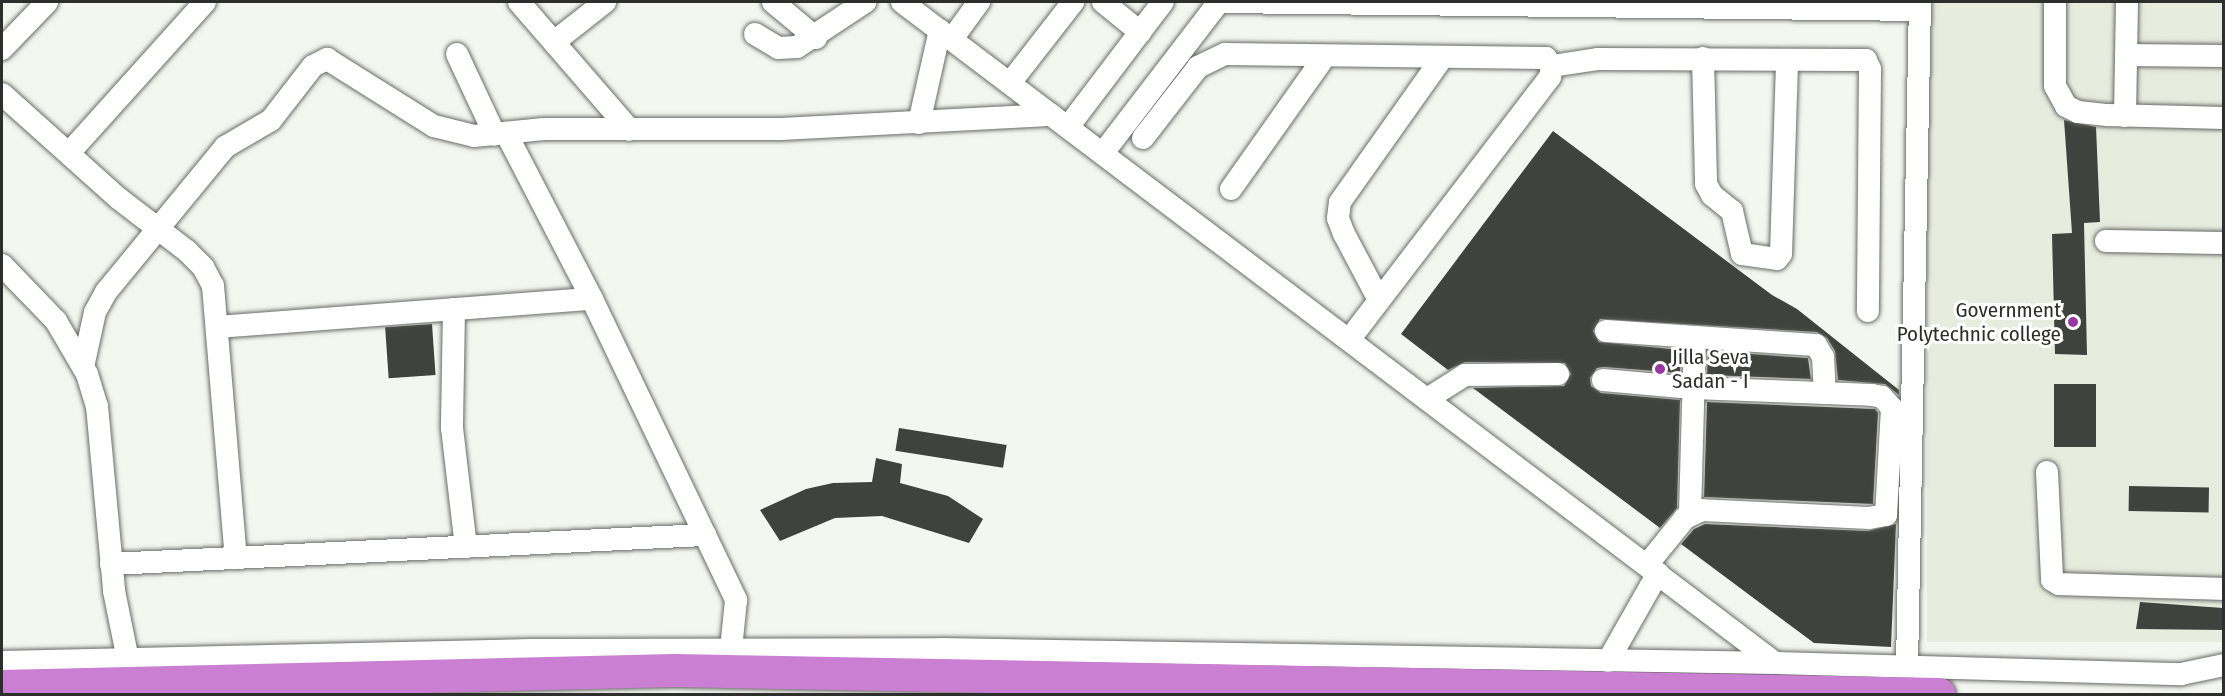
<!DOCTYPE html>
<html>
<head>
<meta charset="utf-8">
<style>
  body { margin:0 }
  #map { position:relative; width:2225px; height:696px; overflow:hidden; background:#f4f7f0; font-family:"Fira Sans Condensed",sans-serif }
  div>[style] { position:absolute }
  .built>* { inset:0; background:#e7ecdf; transform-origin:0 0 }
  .building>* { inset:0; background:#40423d; transform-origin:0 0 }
  .roads { filter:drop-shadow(0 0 2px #696b66) drop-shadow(0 0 2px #696b66) }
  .minor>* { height:22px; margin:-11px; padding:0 11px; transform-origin:11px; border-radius:11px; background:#fff }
  .highway>* { height:33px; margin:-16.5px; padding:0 16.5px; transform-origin:16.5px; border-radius:16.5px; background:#cb7fd2 }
  .dots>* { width:16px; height:16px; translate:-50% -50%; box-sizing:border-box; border:3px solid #fff; border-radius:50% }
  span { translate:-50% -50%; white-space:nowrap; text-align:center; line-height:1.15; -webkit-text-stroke:6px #fff; paint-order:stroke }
  .poi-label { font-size:21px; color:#2e2e2c }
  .right { translate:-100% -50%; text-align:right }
  .left { translate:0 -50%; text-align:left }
  .frame { position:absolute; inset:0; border:3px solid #2e2e2c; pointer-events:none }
</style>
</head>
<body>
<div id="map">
  <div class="built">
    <i style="left:1927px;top:2px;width:296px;height:640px"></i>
  </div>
  <div class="building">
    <i style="clip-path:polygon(2064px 120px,2096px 127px,2100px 222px,2084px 223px,2087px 355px,2055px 354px,2052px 234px,2072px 233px)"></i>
    <i style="clip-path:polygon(1553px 131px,1772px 295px,1797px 309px,1899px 390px,1899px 395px,1885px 384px,1838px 380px,1835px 351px,1827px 338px,1817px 332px,1600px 319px,1593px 331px,1599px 342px,1681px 350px,1680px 373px,1604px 367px,1597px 368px,1590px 378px,1591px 386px,1601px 393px,1680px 400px,1677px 508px,1660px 528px,1473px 388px,1564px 386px,1571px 374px,1565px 363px,1465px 362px,1448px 370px,1401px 334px)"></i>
    <i style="left:432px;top:324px;width:51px;height:47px;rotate:86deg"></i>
    <i style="clip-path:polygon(1708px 351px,1808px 358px,1811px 379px,1707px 375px)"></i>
    <i style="left:2096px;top:384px;width:63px;height:42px;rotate:90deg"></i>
    <i style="clip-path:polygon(1707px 402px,1875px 409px,1878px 413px,1873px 504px,1704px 497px)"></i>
    <i style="left:899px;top:428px;width:109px;height:23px;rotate:9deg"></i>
    <i style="clip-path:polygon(876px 458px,902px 464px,900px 483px,948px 496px,983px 519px,969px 543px,882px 516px,835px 518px,780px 541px,760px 510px,806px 489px,833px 483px,872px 482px)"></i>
    <i style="left:2129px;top:486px;width:80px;height:25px;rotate:1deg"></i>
    <i style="clip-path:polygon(1705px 524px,1868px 531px,1896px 524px,1891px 647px,1814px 643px,1681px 544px,1694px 529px)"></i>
    <i style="clip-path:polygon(2140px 602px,2223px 608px,2223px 630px,2136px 629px)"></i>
  </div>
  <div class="roads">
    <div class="minor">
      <i style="left:519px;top:2px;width:169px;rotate:49.1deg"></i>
      <i style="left:773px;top:2px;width:56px;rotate:39.9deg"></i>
      <i style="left:902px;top:2px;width:1095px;rotate:37.13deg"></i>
      <i style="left:1103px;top:2px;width:48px;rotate:39deg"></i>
      <i style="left:1218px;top:2px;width:702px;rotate:0.65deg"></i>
      <i style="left:2055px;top:2px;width:84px;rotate:90deg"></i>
      <i style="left:2055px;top:86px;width:23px;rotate:61deg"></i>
      <i style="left:2066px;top:106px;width:13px;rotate:27deg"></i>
      <i style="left:2078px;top:112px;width:30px;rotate:6deg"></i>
      <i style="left:2108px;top:115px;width:116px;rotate:1.5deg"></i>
      <i style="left:755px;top:34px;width:27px;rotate:31deg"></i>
      <i style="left:778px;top:48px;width:19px;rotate:-3deg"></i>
      <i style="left:797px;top:47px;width:82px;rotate:-33.5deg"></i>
      <i style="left:952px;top:39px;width:46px;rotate:-53.9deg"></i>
      <i style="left:554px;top:42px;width:65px;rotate:-38.1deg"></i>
      <i style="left:2px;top:49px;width:65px;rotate:-46.2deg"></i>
      <i style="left:457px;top:54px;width:89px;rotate:64.9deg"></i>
      <i style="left:2126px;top:55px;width:98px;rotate:0.6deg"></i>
      <i style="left:1703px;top:58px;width:126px;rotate:88.6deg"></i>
      <i style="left:1706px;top:184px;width:13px;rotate:61deg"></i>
      <i style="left:1712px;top:195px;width:26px;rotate:39deg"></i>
      <i style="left:1732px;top:211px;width:44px;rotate:76.9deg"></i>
      <i style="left:1742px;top:254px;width:35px;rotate:8deg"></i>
      <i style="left:1777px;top:259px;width:6px;rotate:-51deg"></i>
      <i style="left:1781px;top:254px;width:194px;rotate:-88.2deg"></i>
      <i style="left:1552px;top:66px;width:47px;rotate:-8.7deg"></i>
      <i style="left:1598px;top:59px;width:268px;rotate:0.2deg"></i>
      <i style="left:1866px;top:60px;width:10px;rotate:66deg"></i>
      <i style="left:1870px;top:69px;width:242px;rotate:90.5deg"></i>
      <i style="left:1010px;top:83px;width:103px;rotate:-52.1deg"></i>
      <i style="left:2px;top:94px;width:156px;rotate:41.9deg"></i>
      <i style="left:118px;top:198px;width:87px;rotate:37.5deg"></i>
      <i style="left:187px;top:251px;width:23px;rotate:45deg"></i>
      <i style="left:203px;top:267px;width:21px;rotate:62deg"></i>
      <i style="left:213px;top:286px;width:273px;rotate:85.2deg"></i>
      <i style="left:2125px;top:116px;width:114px;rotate:-89deg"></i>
      <i style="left:919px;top:123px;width:95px;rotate:-77.3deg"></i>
      <i style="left:1068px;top:127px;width:157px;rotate:-52.8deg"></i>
      <i style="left:506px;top:133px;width:187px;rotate:62.6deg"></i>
      <i style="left:592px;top:299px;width:334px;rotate:64.4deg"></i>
      <i style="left:736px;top:600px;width:49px;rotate:95.8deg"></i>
      <i style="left:1143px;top:138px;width:90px;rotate:-52.2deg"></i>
      <i style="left:1198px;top:67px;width:30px;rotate:-26deg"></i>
      <i style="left:1225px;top:54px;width:321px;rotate:0.7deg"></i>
      <i style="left:1546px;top:58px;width:10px;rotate:53deg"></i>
      <i style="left:1552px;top:66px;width:11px;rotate:100deg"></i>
      <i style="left:1550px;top:77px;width:331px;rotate:127.4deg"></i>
      <i style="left:69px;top:153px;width:203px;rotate:-48deg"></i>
      <i style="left:1103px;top:153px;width:190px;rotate:-52.5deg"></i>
      <i style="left:1231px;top:189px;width:163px;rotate:-54.7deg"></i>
      <i style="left:2106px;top:241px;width:118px;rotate:1deg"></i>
      <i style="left:2px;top:265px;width:78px;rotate:46deg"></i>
      <i style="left:56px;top:321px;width:61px;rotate:59.7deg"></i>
      <i style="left:87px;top:374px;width:34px;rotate:73deg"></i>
      <i style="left:97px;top:406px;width:186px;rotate:84.7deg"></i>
      <i style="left:114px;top:591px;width:70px;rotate:78.5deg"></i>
      <i style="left:1379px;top:300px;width:75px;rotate:-117.9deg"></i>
      <i style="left:1344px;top:234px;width:17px;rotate:-111deg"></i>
      <i style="left:1338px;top:218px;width:16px;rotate:-83deg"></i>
      <i style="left:1340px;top:202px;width:176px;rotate:-54.7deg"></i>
      <i style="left:454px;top:309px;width:119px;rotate:91deg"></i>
      <i style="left:452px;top:428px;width:120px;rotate:83.3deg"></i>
      <i style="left:217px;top:327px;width:376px;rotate:-4.3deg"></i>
      <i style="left:1606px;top:331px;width:210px;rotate:3.8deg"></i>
      <i style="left:1816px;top:345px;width:14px;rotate:60deg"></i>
      <i style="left:1823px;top:357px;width:36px;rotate:87deg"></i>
      <i style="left:83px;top:367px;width:56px;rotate:-77.7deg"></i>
      <i style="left:95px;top:312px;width:23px;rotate:-61deg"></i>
      <i style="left:106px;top:292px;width:188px;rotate:-50.6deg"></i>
      <i style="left:225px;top:147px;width:53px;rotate:-30.4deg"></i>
      <i style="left:271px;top:120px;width:68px;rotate:-52.1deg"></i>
      <i style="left:313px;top:66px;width:16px;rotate:-27deg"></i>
      <i style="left:327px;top:59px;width:126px;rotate:32.1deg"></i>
      <i style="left:434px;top:126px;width:41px;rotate:14deg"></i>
      <i style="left:474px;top:136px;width:70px;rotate:-5.7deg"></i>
      <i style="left:544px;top:129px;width:237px"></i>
      <i style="left:781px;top:129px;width:271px;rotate:-3deg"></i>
      <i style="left:1603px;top:380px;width:90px;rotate:5.1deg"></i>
      <i style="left:1693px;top:388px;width:179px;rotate:2.2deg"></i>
      <i style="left:1872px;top:395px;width:10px;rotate:11deg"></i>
      <i style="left:1882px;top:397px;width:15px;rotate:48deg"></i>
      <i style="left:1892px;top:408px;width:107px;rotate:93.2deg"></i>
      <i style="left:1886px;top:515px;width:17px;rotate:170deg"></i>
      <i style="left:1869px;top:518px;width:167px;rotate:-177.3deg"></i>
      <i style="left:1702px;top:510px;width:19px;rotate:155deg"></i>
      <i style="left:1685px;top:518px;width:60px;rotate:129deg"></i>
      <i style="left:1427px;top:399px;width:45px;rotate:-32.3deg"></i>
      <i style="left:1465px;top:375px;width:93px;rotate:-0.6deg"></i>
      <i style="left:2047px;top:472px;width:108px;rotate:87.3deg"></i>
      <i style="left:2052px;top:580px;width:8px;rotate:30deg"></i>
      <i style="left:2059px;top:584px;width:165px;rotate:1.7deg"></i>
      <i style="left:1690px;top:513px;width:176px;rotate:-88.4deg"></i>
      <i style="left:111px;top:564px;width:595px;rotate:-2.8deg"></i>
      <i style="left:1608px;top:661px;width:101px;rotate:-60.4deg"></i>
      <i style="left:2px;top:662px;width:530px;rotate:-1.3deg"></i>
      <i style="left:532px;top:650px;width:409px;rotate:-0.1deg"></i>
      <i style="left:941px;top:649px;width:834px;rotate:0.96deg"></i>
      <i style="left:1775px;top:663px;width:406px;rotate:1.6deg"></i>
      <i style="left:2181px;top:674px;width:44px;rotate:-11.8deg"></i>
      <i style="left:1907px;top:666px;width:664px;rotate:-88.88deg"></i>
    </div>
    <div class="highway">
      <i style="left:2px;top:686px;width:671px;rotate:-1.37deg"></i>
      <i style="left:673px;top:670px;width:1266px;rotate:1.09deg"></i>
    </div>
  </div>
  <div class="dots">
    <i style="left:2073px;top:322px;background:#9738a1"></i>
    <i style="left:1660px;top:369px;background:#9738a1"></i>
  </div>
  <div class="poi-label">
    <span class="right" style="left:2061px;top:322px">Government<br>Polytechnic college</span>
    <span class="left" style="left:1672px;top:369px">Jilla Seva<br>Sadan - I</span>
  </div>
  <div class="frame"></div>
</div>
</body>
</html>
